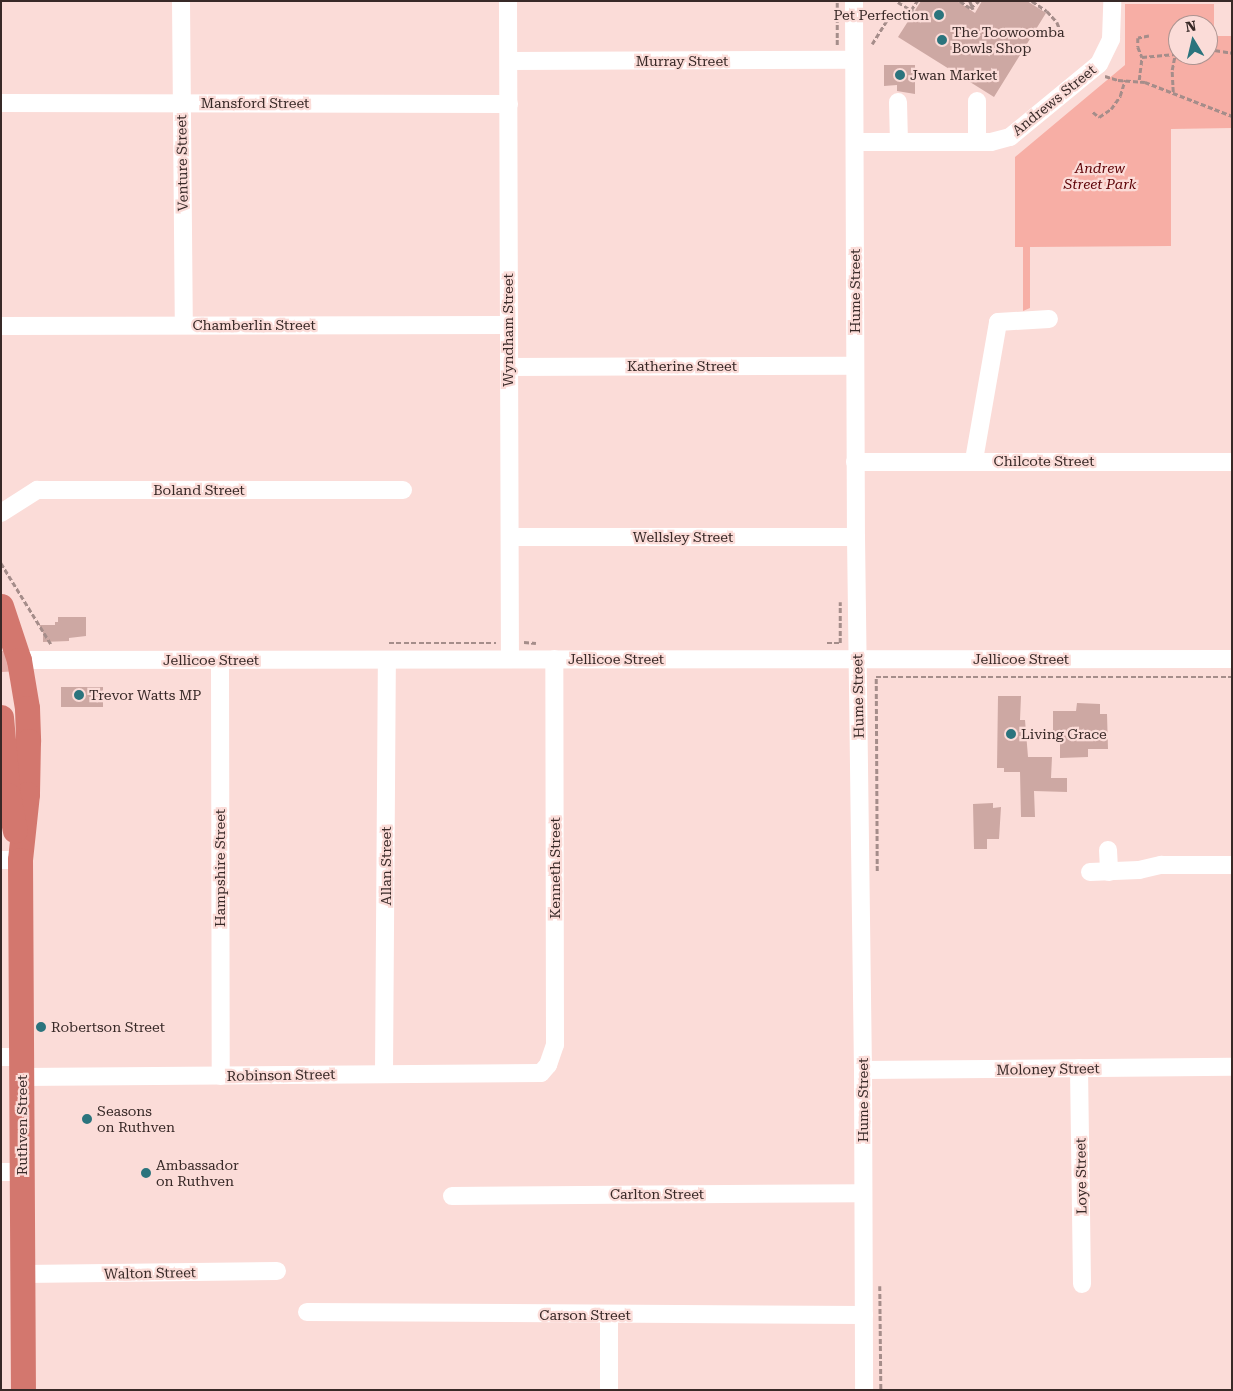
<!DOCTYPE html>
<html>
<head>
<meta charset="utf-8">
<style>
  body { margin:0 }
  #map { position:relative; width:1233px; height:1391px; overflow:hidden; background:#fbdcd8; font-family:"Roboto Serif",serif }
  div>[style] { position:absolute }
  .green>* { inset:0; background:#f7aea5 }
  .building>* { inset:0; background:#cda8a3; transform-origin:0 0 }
  .path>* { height:2.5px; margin-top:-1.25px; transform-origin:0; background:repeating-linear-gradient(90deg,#a58d8a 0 5px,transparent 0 7.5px) }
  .minor>* { height:18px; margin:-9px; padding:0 9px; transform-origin:9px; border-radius:9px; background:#fff }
  .major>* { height:21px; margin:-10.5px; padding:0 10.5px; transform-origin:10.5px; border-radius:10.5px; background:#e5ada8 }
  .highway>* { height:25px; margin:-12.5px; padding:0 12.5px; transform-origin:12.5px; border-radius:12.5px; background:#d3776e }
  .dots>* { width:14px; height:14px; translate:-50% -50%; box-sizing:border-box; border:2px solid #fbdcd8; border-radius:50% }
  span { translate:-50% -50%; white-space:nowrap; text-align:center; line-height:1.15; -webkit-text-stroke:4.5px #fbdcd8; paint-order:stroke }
  .poi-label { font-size:14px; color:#382927 }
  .right { translate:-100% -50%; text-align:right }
  .left { translate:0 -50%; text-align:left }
  .street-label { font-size:14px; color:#382927 }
  .park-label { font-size:14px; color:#5c0005; font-style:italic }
  .frame { position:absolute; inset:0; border:2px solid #382927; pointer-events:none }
  .north { position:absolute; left:1168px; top:15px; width:50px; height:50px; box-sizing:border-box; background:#fbdcd8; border:1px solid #ad9491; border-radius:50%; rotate:351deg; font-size:14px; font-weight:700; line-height:20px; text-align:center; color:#382927 }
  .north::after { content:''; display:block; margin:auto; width:18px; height:22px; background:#2b747d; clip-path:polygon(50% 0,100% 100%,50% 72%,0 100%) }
</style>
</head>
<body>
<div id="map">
  <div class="green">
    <i style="clip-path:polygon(evenodd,1125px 4px,1214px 4px,1214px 36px,1232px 36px,1232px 128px,1171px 129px,1171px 246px,1030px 247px,1030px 308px,1023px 311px,1023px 247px,1015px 247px,1015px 157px,1125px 65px,1125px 4px,1178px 25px,1208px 25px,1208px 55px,1178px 55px,1178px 25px)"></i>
  </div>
  <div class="building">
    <i style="clip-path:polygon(921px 1px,957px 1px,975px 13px,982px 1px,1027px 1px,1046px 13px,994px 97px,898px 37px)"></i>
    <i style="clip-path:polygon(884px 65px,915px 65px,915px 94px,897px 91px,897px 85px,884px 86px)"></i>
    <i style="clip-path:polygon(58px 617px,86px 617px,86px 636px,69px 638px,69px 641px,43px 642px,43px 632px,39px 625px,55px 625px,55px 622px,58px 622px)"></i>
    <i style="left:61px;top:687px;width:42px;height:20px"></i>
    <i style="clip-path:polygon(998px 696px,1021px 696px,1020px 720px,1025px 720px,1028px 757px,1052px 757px,1051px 778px,1067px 778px,1067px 792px,1034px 791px,1035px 817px,1021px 817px,1020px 772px,1004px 772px,1004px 768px,997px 768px)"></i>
    <i style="clip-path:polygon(1077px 703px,1100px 704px,1100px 714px,1107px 714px,1108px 749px,1088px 749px,1088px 757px,1060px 758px,1060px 732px,1053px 732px,1053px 711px,1076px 711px)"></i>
    <i style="clip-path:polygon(993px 803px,993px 808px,1001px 807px,999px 839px,987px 839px,987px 849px,974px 849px,973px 804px)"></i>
  </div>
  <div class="path">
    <i style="left:960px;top:1px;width:12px;rotate:35deg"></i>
    <i style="left:970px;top:8px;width:11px;rotate:-38deg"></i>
    <i style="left:970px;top:1px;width:9px;rotate:69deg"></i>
    <i style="left:1032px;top:1px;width:18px;rotate:34deg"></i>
    <i style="left:1047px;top:11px;width:15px;rotate:48deg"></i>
    <i style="left:1057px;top:22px;width:14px;rotate:69deg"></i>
    <i style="left:898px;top:2px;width:19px;rotate:32deg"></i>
    <i style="left:911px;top:10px;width:11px;rotate:-56deg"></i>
    <i style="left:1149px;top:36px;width:11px;rotate:170deg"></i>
    <i style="left:1138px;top:38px;width:9px;rotate:90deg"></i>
    <i style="left:1138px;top:47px;width:11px;rotate:68deg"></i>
    <i style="left:1142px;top:57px;width:36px;rotate:-5deg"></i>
    <i style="left:872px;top:44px;width:38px;rotate:-58deg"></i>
    <i style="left:837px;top:45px;width:44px;rotate:-90deg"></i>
    <i style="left:1208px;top:49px;width:24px;rotate:9deg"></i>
    <i style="left:1105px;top:76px;width:14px;rotate:17deg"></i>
    <i style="left:1118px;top:80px;width:27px;rotate:4deg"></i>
    <i style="left:1145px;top:82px;width:93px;rotate:21.3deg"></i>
    <i style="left:1139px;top:80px;width:23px;rotate:-83deg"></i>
    <i style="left:1173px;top:92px;width:22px;rotate:-93deg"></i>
    <i style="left:1172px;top:70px;width:16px;rotate:-79deg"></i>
    <i style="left:1093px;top:112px;width:8px;rotate:40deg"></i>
    <i style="left:1099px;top:117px;width:14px;rotate:-34deg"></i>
    <i style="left:1111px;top:109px;width:16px;rotate:-55deg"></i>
    <i style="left:1120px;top:96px;width:17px;rotate:-73deg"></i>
    <i style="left:1px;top:563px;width:95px;rotate:58.3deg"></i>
    <i style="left:524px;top:642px;width:12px;rotate:5deg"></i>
    <i style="left:389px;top:643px;width:107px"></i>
    <i style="left:827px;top:643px;width:13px"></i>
    <i style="left:840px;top:643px;width:41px;rotate:-90deg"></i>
    <i style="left:877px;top:871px;width:194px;rotate:-90.3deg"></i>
    <i style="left:876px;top:677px;width:356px"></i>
    <i style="left:880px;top:1286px;width:104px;rotate:89.4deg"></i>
  </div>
  <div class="minor">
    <i style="left:181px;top:1px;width:323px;rotate:89.5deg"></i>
    <i style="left:508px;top:1px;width:658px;rotate:89.83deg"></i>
    <i style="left:854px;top:1px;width:536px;rotate:89.79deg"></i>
    <i style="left:856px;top:537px;width:533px;rotate:89.25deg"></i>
    <i style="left:863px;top:1070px;width:320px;rotate:89.8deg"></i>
    <i style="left:509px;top:61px;width:345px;rotate:-0.2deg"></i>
    <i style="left:977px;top:101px;width:41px;rotate:90deg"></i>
    <i style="left:898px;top:102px;width:40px;rotate:88.6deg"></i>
    <i style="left:1px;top:103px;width:508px;rotate:0.11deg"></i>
    <i style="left:855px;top:142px;width:136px"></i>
    <i style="left:991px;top:142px;width:20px;rotate:-15deg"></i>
    <i style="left:1010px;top:137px;width:115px;rotate:-39.4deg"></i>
    <i style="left:1099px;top:64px;width:28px;rotate:-64deg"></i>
    <i style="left:1111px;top:39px;width:38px;rotate:-88deg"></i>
    <i style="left:1px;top:326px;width:507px;rotate:-0.11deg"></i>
    <i style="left:509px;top:367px;width:346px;rotate:-0.2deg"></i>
    <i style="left:974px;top:460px;width:140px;rotate:-80.1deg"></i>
    <i style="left:998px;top:322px;width:51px;rotate:-3.4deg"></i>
    <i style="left:855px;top:462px;width:377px"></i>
    <i style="left:1px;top:513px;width:43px;rotate:-32.6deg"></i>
    <i style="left:37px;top:490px;width:366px"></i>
    <i style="left:510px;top:537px;width:346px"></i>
    <i style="left:19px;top:660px;width:1213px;rotate:-0.05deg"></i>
    <i style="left:220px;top:660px;width:416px;rotate:89.9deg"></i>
    <i style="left:1108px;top:850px;width:22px;rotate:87deg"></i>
    <i style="left:1px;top:860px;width:19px"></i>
    <i style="left:1090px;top:872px;width:49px;rotate:-2.3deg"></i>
    <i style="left:1139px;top:870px;width:23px;rotate:-13deg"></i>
    <i style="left:1161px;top:865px;width:71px"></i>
    <i style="left:1px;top:1057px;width:20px"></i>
    <i style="left:1079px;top:1068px;width:216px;rotate:89.2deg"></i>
    <i style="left:863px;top:1070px;width:369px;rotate:-0.5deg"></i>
    <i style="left:384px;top:1073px;width:413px;rotate:-89.6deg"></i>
    <i style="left:21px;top:1077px;width:520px;rotate:-0.44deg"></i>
    <i style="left:541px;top:1073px;width:11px;rotate:-49deg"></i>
    <i style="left:548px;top:1065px;width:21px;rotate:-71deg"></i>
    <i style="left:555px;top:1045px;width:386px;rotate:-90.1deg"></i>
    <i style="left:1px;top:1172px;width:21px"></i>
    <i style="left:452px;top:1196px;width:411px;rotate:-0.4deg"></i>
    <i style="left:23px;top:1274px;width:254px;rotate:-0.7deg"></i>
    <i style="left:307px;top:1312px;width:557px;rotate:0.31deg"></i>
    <i style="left:609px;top:1390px;width:75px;rotate:-90deg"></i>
  </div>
  <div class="major">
    <i style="left:1px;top:661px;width:18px;rotate:-3deg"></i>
  </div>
  <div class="highway">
    <i style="left:1px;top:606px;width:57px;rotate:71.6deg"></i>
    <i style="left:19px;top:660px;width:49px;rotate:80.5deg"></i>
    <i style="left:27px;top:708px;width:33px;rotate:88deg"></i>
    <i style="left:28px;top:741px;width:53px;rotate:91.1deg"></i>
    <i style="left:27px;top:794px;width:66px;rotate:96.1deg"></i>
    <i style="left:20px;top:860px;width:530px;rotate:89.68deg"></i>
    <i style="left:1px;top:717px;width:78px;rotate:84.9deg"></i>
    <i style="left:8px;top:795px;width:36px;rotate:79deg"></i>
  </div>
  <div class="dots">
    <i style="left:939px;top:15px;background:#2b747d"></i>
    <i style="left:942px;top:40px;background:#2b747d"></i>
    <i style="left:900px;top:75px;background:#2b747d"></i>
    <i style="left:79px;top:695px;background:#2b747d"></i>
    <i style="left:1011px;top:734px;background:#2b747d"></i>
    <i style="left:41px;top:1027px;background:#2b747d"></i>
    <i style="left:87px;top:1119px;background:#2b747d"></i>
    <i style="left:146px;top:1173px;background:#2b747d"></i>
  </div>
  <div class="poi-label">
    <span class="right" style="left:929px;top:15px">Pet Perfection</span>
    <span class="left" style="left:952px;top:40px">The Toowoomba<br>Bowls Shop</span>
    <span class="left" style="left:910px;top:75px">Jwan Market</span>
    <span class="left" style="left:89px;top:695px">Trevor Watts MP</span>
    <span class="left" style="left:1021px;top:734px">Living Grace</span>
    <span class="left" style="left:51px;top:1027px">Robertson Street</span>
    <span class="left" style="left:97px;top:1119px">Seasons<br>on Ruthven</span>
    <span class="left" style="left:156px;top:1173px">Ambassador<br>on Ruthven</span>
  </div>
  <div class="street-label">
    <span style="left:682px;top:61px">Murray Street</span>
    <span style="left:1054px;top:100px;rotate:-39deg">Andrews Street</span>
    <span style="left:255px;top:103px">Mansford Street</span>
    <span style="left:182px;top:163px;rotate:-91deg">Venture Street</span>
    <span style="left:855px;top:291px;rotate:-90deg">Hume Street</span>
    <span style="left:254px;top:325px">Chamberlin Street</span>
    <span style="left:508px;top:330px;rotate:-90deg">Wyndham Street</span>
    <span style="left:682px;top:366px">Katherine Street</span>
    <span style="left:1044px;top:461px">Chilcote Street</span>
    <span style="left:199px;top:490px">Boland Street</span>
    <span style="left:683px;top:537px">Wellsley Street</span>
    <span style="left:616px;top:659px">Jellicoe Street</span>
    <span style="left:1021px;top:659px">Jellicoe Street</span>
    <span style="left:211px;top:660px">Jellicoe Street</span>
    <span style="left:858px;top:696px;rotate:-91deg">Hume Street</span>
    <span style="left:386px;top:866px;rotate:-90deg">Allan Street</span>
    <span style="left:220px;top:868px;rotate:-90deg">Hampshire Street</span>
    <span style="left:555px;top:868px;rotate:-90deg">Kenneth Street</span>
    <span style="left:1048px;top:1069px;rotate:-1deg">Moloney Street</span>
    <span style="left:281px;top:1075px;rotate:-1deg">Robinson Street</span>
    <span style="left:863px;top:1100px;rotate:-90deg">Hume Street</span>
    <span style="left:22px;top:1125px;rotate:-90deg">Ruthven Street</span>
    <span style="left:1081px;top:1176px;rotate:-91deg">Loye Street</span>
    <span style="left:657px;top:1194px">Carlton Street</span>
    <span style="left:150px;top:1273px;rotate:-1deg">Walton Street</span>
    <span style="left:585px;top:1315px">Carson Street</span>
  </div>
  <div class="park-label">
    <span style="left:1100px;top:176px">Andrew<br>Street Park</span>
  </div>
  <div class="frame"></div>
  <div class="north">N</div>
</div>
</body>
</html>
